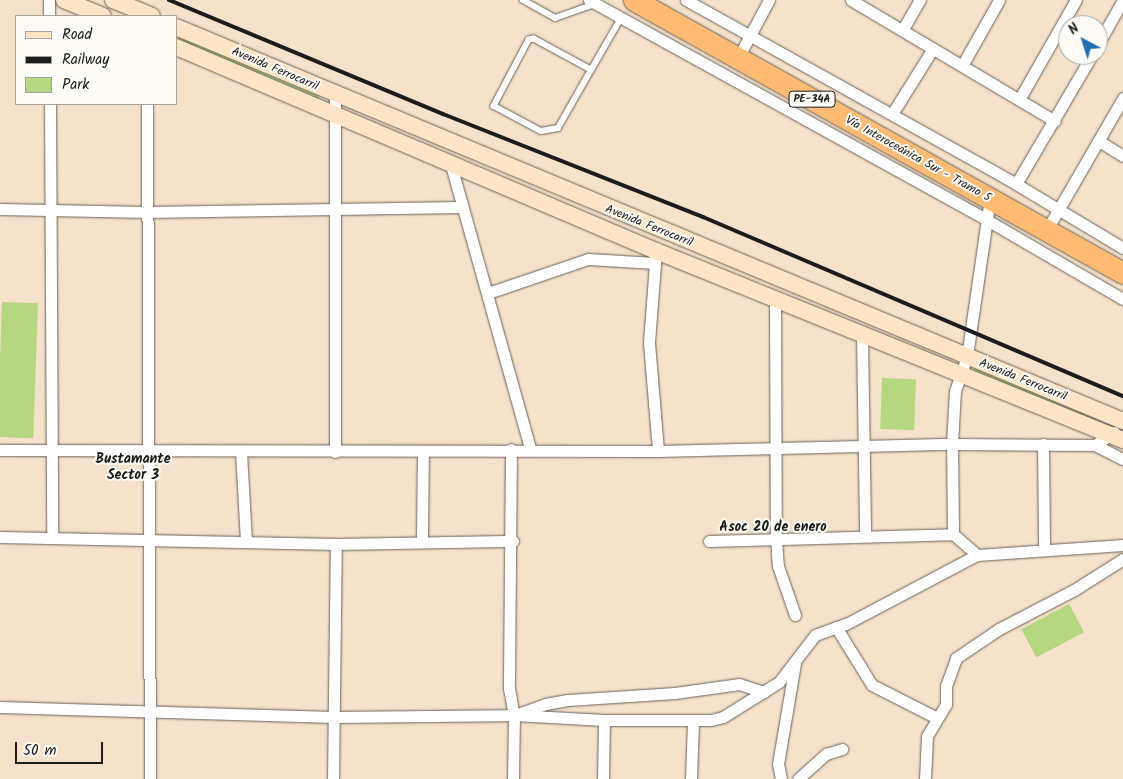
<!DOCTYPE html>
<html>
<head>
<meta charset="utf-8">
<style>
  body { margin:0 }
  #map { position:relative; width:1123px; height:779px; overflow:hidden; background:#f6e2ca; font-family:Kalam,sans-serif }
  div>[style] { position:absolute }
  .green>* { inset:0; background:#b4d780; transform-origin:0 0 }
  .roads { filter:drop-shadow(0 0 1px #686159) drop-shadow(0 0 1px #686159) }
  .lane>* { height:5.5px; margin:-2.75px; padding:0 2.75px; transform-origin:2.75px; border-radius:2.75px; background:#fff }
  .street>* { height:11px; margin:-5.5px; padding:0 5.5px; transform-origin:5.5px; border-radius:5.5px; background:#fff }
  .secondary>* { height:16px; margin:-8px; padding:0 8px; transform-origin:8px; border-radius:8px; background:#ffe4c6 }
  .highway>* { height:21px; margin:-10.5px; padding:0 10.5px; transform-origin:10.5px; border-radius:10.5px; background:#febb71 }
  .rail>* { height:4px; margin:-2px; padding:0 2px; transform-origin:2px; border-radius:2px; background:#1c1c1c }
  span { translate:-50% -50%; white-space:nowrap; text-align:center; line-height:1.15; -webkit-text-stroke:4px #fdfcf7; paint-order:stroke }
  .shield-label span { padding:1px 4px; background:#fdfcf7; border:1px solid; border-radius:4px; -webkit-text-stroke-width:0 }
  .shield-label { font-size:11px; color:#1c1c1c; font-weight:700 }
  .street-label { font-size:12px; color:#1c1c1c }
  .neighbourhood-label { font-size:14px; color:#1c1c1c; font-weight:700 }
  .legend { position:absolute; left:15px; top:15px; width:162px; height:90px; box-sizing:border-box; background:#fdfcf7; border:1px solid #a3a29f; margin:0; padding:6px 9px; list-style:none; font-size:15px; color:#1c1c1c }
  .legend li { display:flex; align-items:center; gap:10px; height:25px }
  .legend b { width:25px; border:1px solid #a3a29f }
  .north { position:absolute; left:1058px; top:15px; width:50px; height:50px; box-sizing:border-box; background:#fdfcf7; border:1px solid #a3a29f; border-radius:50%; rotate:320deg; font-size:14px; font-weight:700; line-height:20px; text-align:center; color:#1c1c1c }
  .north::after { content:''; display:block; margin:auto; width:18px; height:22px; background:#1f6fb2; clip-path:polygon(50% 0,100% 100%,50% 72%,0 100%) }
  .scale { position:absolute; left:15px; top:742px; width:88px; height:22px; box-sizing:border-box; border:2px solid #1c1c1c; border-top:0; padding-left:6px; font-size:15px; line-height:18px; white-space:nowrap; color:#1c1c1c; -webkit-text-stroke:4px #fdfcf7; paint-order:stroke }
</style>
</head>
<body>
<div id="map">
  <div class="green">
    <i style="left:182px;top:37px;width:150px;height:5px;rotate:23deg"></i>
    <i style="left:2px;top:302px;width:36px;height:135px;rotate:2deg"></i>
    <i style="clip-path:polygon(975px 366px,1101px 418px,1100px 422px,972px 370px)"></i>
    <i style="left:882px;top:378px;width:34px;height:51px;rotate:2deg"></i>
    <i style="left:1069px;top:604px;width:32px;height:54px;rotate:62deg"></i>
  </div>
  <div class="roads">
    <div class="lane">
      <i style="left:523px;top:0;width:37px;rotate:29deg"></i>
      <i style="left:555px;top:18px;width:42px;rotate:-19.3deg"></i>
      <i style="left:591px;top:70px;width:65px;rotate:-151.5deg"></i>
      <i style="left:534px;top:39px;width:5px;rotate:169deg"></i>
      <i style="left:529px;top:40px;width:75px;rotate:117.9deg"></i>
      <i style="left:494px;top:106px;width:53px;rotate:28deg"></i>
      <i style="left:541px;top:131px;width:17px;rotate:-10deg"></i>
      <i style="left:558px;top:128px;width:67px;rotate:-60.4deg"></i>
      <i style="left:591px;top:70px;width:60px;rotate:-60deg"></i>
    </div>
    <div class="street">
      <i style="left:49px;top:0;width:16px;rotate:90deg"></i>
      <i style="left:589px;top:0;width:455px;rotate:28.9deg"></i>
      <i style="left:987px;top:220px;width:157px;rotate:30.2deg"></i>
      <i style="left:686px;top:0;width:378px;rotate:29.1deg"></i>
      <i style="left:1016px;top:184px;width:125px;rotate:30.9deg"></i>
      <i style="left:851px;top:0;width:237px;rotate:30.7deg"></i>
      <i style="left:903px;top:29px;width:34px;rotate:-60deg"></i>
      <i style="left:1098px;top:44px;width:51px;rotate:-60.4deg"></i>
      <i style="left:738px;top:58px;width:66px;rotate:-61.9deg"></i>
      <i style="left:963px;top:64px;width:73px;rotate:-60.6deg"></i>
      <i style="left:335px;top:95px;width:357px;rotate:90deg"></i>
      <i style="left:1020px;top:98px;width:113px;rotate:-60.3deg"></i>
      <i style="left:50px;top:104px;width:434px;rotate:89.7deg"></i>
      <i style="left:147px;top:104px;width:675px;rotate:89.75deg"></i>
      <i style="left:892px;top:114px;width:75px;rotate:-58deg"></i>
      <i style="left:1099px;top:141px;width:28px;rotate:32deg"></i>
      <i style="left:451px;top:165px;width:294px;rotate:74.4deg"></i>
      <i style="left:1016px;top:184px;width:150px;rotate:-59.5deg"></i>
      <i style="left:0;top:209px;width:147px;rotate:1.2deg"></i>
      <i style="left:147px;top:212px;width:314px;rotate:-0.9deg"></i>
      <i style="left:1046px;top:231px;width:154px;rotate:-59.9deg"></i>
      <i style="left:656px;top:251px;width:92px;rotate:94.4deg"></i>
      <i style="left:649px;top:343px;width:108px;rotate:85.2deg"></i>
      <i style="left:488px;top:293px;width:106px;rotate:-18.8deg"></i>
      <i style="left:588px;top:259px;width:67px;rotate:3.4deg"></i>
      <i style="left:775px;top:299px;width:240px;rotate:89.8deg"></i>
      <i style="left:776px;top:539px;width:27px;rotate:86deg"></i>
      <i style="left:778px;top:566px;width:52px;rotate:70.9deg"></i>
      <i style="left:862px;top:336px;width:199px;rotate:89.1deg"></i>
      <i style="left:1043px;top:444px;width:104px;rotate:89.4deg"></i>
      <i style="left:1095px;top:445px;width:31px;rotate:27deg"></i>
      <i style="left:511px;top:449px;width:239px;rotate:90.5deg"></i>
      <i style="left:509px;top:688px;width:27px;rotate:80deg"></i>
      <i style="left:514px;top:715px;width:64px;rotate:90.9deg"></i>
      <i style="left:0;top:450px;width:658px;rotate:0.09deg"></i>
      <i style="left:658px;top:451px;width:294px;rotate:-1.4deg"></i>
      <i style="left:952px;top:444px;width:143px;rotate:0.4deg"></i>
      <i style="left:1095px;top:445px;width:23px;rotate:-34deg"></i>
      <i style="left:241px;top:452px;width:89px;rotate:86.8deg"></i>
      <i style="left:953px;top:534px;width:90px;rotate:-90.6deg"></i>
      <i style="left:952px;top:444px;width:53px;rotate:-86.8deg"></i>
      <i style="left:955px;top:391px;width:37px;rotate:-71deg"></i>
      <i style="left:967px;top:356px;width:159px;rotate:-81.7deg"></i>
      <i style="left:0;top:537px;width:336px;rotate:1.2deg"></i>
      <i style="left:336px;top:544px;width:177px;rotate:-1deg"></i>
      <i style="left:422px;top:540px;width:89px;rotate:-89.4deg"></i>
      <i style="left:709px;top:541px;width:244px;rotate:-1.6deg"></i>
      <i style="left:953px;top:534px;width:32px;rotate:41deg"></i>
      <i style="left:836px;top:627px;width:68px;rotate:58.2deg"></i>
      <i style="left:872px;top:685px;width:73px;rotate:26.9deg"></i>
      <i style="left:0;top:707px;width:333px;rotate:1.7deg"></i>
      <i style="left:333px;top:717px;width:181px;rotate:-0.6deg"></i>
      <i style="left:514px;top:715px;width:90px;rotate:3.2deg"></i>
      <i style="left:604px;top:720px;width:107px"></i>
      <i style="left:711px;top:720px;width:12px;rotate:-14deg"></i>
      <i style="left:723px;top:717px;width:66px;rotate:-32deg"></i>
      <i style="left:779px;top:682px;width:59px;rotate:-52.5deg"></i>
      <i style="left:815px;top:635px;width:33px;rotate:-20deg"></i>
      <i style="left:846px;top:624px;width:148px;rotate:-27.8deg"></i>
      <i style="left:977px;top:555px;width:146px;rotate:-3.9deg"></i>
      <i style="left:518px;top:714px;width:29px;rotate:-20deg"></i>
      <i style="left:545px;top:704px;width:23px;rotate:-10deg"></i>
      <i style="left:568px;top:700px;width:107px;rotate:-3.7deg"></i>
      <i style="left:675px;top:693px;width:65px;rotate:-8deg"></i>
      <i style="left:739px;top:684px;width:26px;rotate:18deg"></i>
      <i style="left:333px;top:779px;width:235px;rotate:-89.3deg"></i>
      <i style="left:603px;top:779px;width:59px;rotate:-89deg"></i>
      <i style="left:691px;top:779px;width:58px;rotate:-88deg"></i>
      <i style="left:781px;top:779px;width:15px;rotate:-101deg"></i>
      <i style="left:778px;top:764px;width:102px;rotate:-80.4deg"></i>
      <i style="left:798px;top:779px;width:38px;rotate:-42deg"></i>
      <i style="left:826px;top:754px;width:17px;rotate:-17deg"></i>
      <i style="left:925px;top:779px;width:43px;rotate:-87.3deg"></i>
      <i style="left:927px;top:736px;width:37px;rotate:-59deg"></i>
      <i style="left:946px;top:704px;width:18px;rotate:-90deg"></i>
      <i style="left:946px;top:686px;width:30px;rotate:-70deg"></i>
      <i style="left:956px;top:658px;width:52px;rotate:-34deg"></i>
      <i style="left:999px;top:629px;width:85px;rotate:-27.5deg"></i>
      <i style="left:1074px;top:590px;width:58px;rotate:-32.3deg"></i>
    </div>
    <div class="secondary">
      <i style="left:64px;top:0;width:42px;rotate:22.3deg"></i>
      <i style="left:113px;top:0;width:42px;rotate:22.3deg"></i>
      <i style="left:176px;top:27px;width:1026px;rotate:22.59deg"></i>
      <i style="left:176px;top:47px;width:522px;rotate:23.03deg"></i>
      <i style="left:656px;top:251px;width:504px;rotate:22.03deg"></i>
    </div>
    <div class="highway">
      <i style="left:634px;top:0;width:560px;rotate:29.17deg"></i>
    </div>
  </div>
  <div class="rail">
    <i style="left:169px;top:0;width:297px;rotate:22.6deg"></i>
    <i style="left:443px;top:114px;width:280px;rotate:21.6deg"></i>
    <i style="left:703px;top:217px;width:457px;rotate:23.1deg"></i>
  </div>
  <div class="shield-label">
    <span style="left:812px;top:99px">PE-34A</span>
  </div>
  <div class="street-label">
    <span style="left:275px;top:69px;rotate:23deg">Avenida Ferrocarril</span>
    <span style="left:918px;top:159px;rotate:29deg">Vía Interoceánica Sur - Tramo 5</span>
    <span style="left:649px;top:226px;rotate:22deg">Avenida Ferrocarril</span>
    <span style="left:1023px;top:380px;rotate:22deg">Avenida Ferrocarril</span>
  </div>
  <div class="neighbourhood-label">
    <span style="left:133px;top:467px">Bustamante<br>Sector 3</span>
    <span style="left:773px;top:527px">Asoc 20 de enero</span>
  </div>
  <ul class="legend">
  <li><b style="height:6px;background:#ffe4c6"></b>Road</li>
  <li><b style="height:6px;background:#1c1c1c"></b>Railway</li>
  <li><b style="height:14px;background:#b4d780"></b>Park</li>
  </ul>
  <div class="north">N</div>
  <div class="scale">50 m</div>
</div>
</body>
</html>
